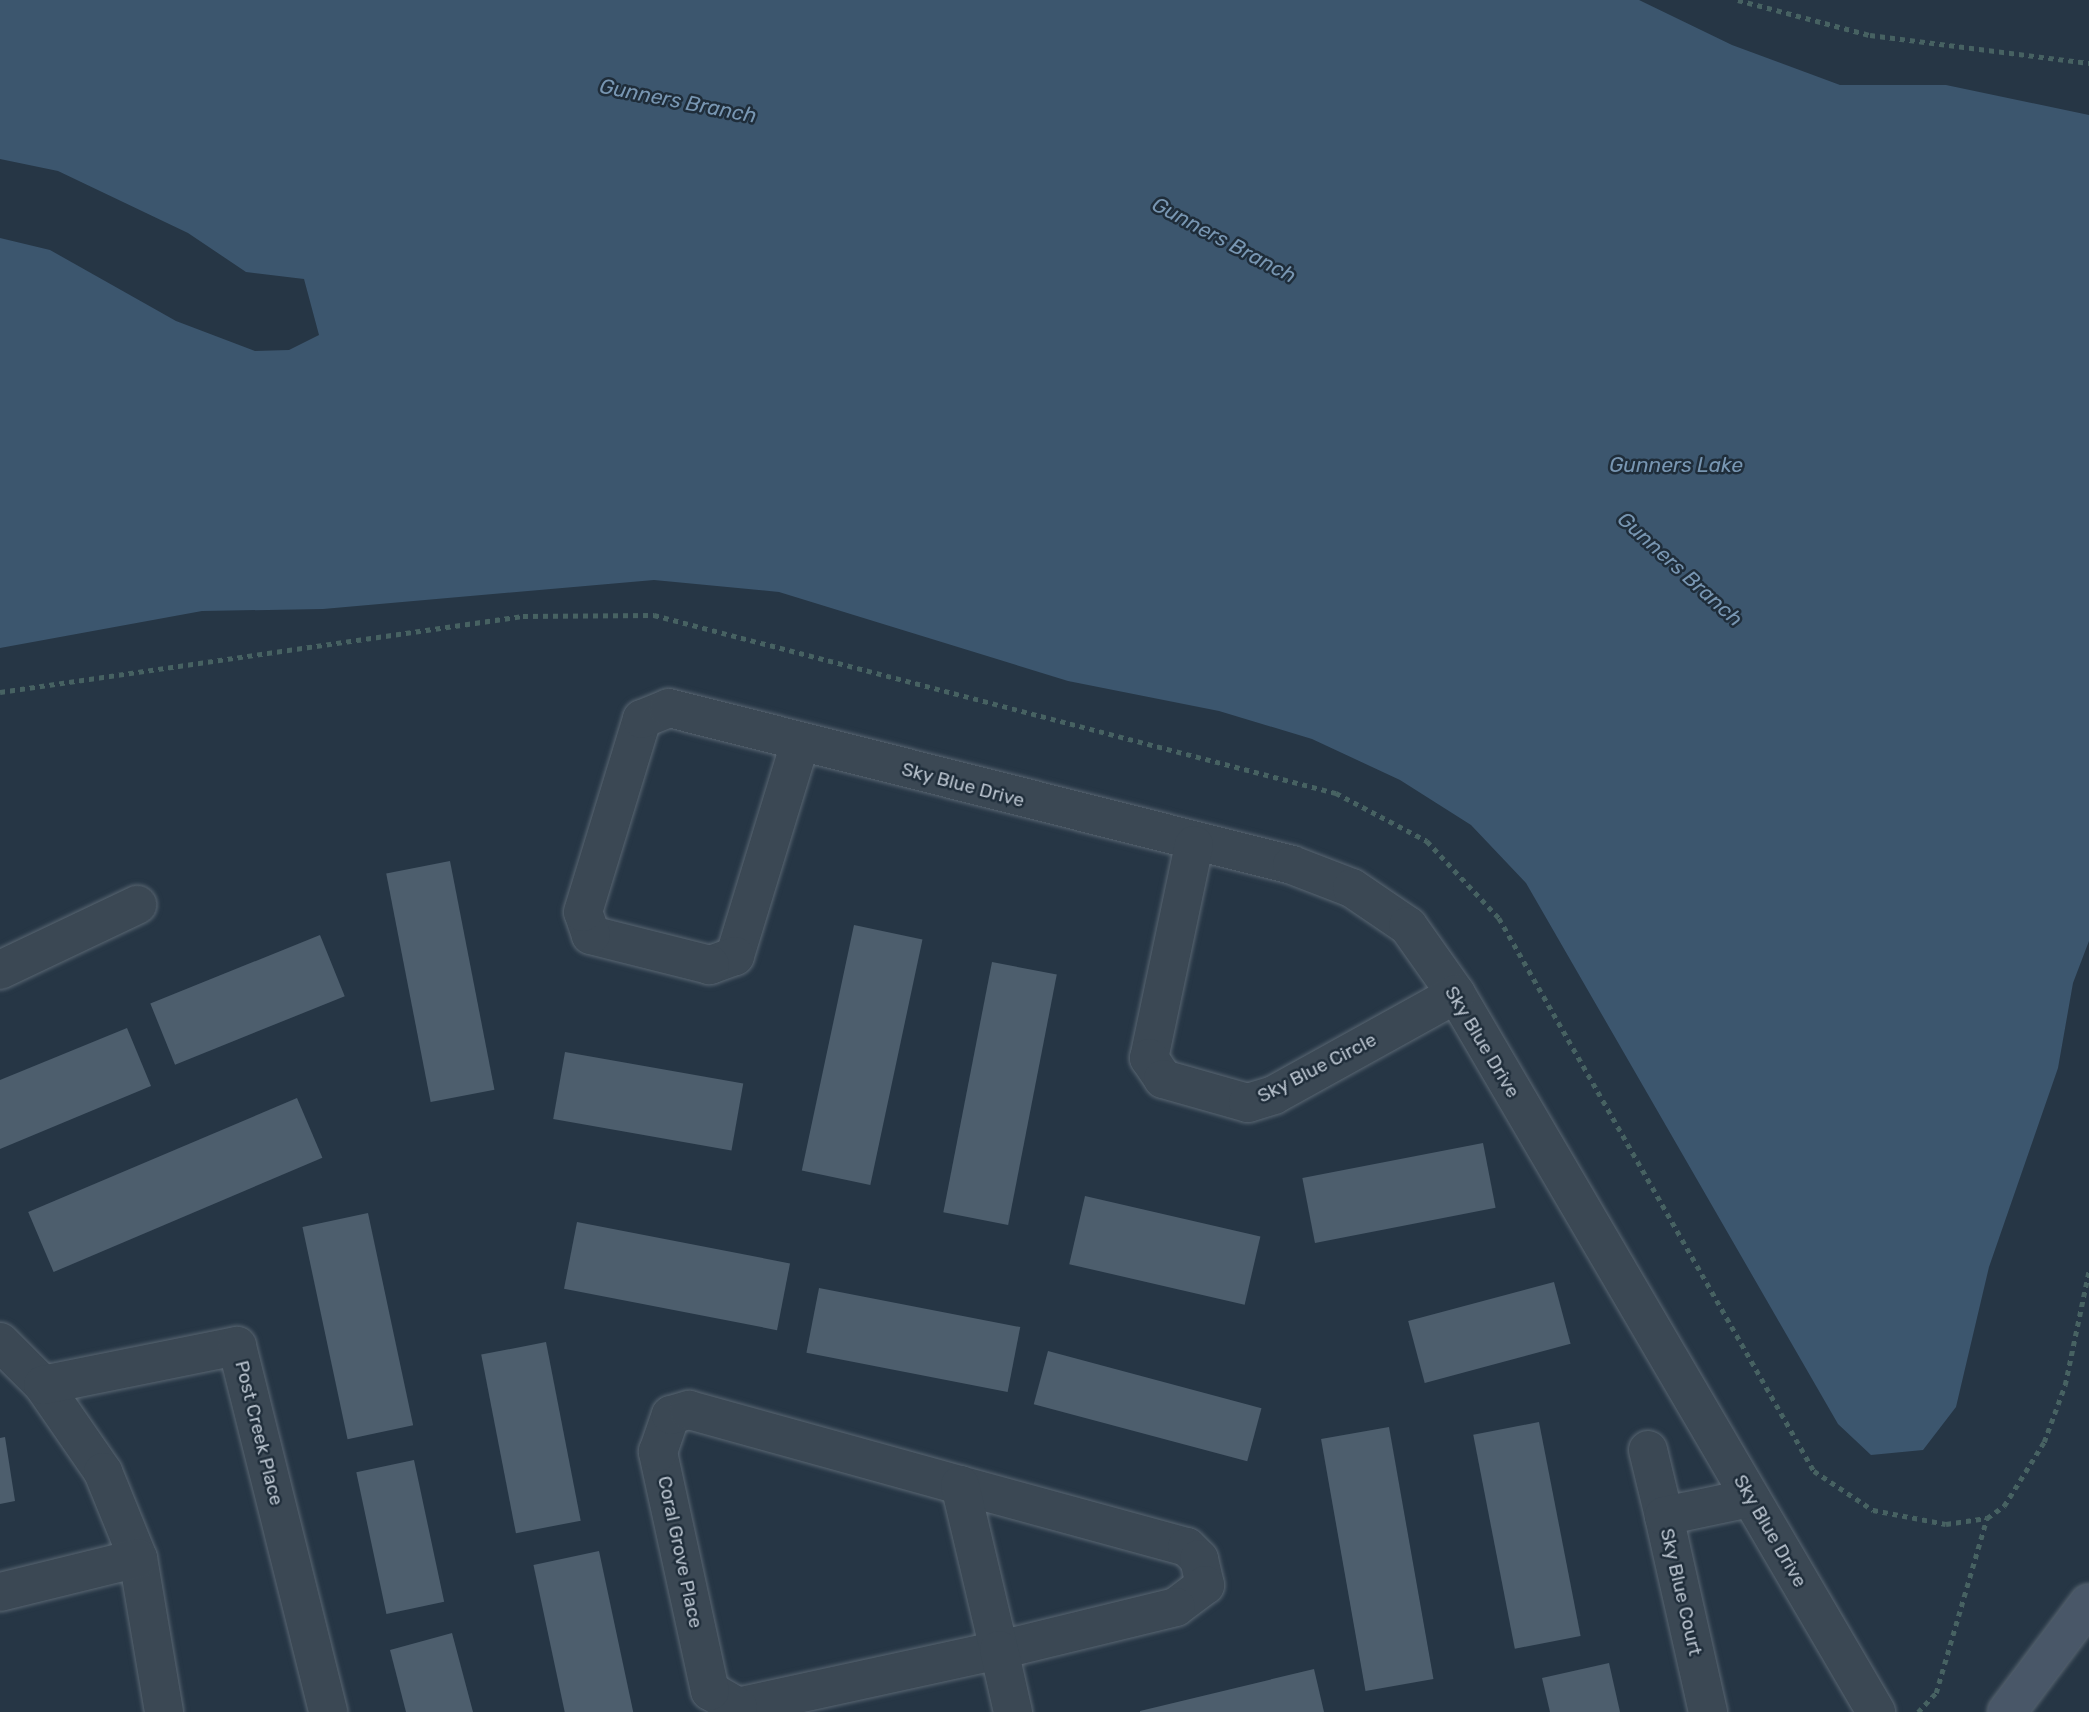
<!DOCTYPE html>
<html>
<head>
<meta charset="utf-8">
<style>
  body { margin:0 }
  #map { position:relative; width:2089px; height:1712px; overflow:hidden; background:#263645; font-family:Rubik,sans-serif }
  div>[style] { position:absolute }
  .water>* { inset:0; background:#3c566e }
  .building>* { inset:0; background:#4d5e6d; transform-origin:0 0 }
  .path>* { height:4.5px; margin-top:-2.25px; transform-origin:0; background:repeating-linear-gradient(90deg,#476262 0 5px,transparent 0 10px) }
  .roads { filter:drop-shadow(0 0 2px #596672) drop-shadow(0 0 2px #596672) }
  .street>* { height:38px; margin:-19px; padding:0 19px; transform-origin:19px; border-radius:19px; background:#3b4854 }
  .secondary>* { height:38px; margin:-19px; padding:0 19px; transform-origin:19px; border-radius:19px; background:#495768 }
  span { translate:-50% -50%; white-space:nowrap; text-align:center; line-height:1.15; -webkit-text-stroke:5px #1f2d3a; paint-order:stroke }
  .street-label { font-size:19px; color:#b9c3ce }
  .water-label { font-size:21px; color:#7896b2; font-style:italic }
</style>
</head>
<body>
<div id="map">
  <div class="water">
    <i style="clip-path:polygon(0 0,1639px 0,1732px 45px,1840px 85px,1946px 85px,2089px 115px,2089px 941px,2073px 983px,2058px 1068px,1989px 1267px,1956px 1407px,1923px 1450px,1871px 1455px,1838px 1424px,1526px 883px,1471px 825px,1400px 780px,1312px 739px,1219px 711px,1068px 681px,779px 592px,654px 580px,323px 609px,202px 611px,0 648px,0 238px,50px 250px,176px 321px,255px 351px,289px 350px,319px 335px,304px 279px,246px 272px,188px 233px,58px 171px,0 159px)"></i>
  </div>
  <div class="building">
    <i style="left:450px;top:861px;width:233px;height:65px;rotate:79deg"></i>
    <i style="left:854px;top:925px;width:70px;height:251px;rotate:12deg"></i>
    <i style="left:320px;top:935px;width:66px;height:183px;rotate:68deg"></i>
    <i style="left:992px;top:962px;width:66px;height:255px;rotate:11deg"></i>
    <i style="clip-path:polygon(127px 1028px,151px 1086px,0 1149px,0 1080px)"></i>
    <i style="left:565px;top:1052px;width:181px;height:68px;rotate:10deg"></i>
    <i style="left:297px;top:1098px;width:65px;height:292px;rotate:67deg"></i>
    <i style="left:1483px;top:1143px;width:66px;height:184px;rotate:79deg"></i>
    <i style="left:1085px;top:1196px;width:180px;height:70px;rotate:13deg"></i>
    <i style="left:368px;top:1213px;width:217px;height:67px;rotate:78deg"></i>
    <i style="left:577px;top:1222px;width:217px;height:68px;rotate:11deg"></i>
    <i style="left:1554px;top:1282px;width:64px;height:151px;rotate:75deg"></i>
    <i style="left:819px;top:1288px;width:205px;height:66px;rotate:11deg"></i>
    <i style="left:546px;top:1342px;width:182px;height:66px;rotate:79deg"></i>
    <i style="left:1048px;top:1351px;width:221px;height:55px;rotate:15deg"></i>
    <i style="left:1539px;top:1422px;width:218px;height:67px;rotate:79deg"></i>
    <i style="left:1389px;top:1427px;width:256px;height:69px;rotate:80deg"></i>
    <i style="clip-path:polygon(5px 1437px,15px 1501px,0 1504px,0 1438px)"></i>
    <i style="left:414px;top:1460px;width:145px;height:59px;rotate:78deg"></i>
    <i style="left:599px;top:1551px;width:165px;height:67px;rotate:78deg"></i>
    <i style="clip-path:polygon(452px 1633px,473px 1712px,406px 1712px,390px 1650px)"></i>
    <i style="clip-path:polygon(1609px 1663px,1620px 1712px,1550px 1712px,1542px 1678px)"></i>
    <i style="clip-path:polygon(1314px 1669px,1324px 1712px,1140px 1712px,1140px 1711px)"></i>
  </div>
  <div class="path">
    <i style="left:1738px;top:0;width:137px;rotate:14.9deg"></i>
    <i style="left:1870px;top:35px;width:221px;rotate:7.3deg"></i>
    <i style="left:0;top:692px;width:528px;rotate:-8.27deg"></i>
    <i style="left:523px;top:616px;width:131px;rotate:-0.4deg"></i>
    <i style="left:654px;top:615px;width:705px;rotate:14.63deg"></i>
    <i style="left:1336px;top:793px;width:103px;rotate:27.8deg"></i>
    <i style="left:1427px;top:841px;width:105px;rotate:46.9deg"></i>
    <i style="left:1499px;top:918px;width:636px;rotate:60.33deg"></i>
    <i style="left:1814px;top:1471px;width:71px;rotate:33.5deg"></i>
    <i style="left:1873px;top:1510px;width:74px;rotate:10.9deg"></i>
    <i style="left:1946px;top:1524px;width:41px;rotate:-8.3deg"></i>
    <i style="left:1918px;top:1712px;width:26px;rotate:-47deg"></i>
    <i style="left:1936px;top:1693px;width:182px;rotate:-73.8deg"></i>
    <i style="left:1987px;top:1518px;width:21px;rotate:-35deg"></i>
    <i style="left:2004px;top:1506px;width:75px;rotate:-58deg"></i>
    <i style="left:2044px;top:1442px;width:61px;rotate:-69.8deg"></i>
    <i style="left:2065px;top:1385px;width:117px;rotate:-78.2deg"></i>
  </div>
  <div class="roads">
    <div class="street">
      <i style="left:800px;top:743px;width:223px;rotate:107deg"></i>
      <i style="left:735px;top:956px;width:27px;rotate:160deg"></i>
      <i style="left:710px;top:965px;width:123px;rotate:-165.9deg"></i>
      <i style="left:591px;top:935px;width:24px;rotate:-109deg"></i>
      <i style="left:583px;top:912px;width:202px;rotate:-73deg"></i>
      <i style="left:642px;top:719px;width:29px;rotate:-22deg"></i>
      <i style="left:669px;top:708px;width:642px;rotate:14.14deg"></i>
      <i style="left:1292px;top:865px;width:64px;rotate:21deg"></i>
      <i style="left:1352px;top:888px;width:68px;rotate:34.2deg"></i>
      <i style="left:1408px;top:926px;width:83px;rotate:54.8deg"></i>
      <i style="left:1456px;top:994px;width:832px;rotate:59.67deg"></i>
      <i style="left:1194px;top:845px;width:218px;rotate:101.9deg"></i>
      <i style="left:1149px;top:1058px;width:25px;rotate:56deg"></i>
      <i style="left:1163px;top:1079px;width:88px;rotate:15.8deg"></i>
      <i style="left:1248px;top:1103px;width:27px;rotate:-17deg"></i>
      <i style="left:1274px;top:1095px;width:208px;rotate:-29deg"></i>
      <i style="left:0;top:970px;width:152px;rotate:-25.4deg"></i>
      <i style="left:0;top:1342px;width:61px;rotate:45deg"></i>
      <i style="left:43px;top:1385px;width:106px;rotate:55.4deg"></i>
      <i style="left:103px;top:1472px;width:93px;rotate:67.9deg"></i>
      <i style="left:138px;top:1558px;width:156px;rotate:80.4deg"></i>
      <i style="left:43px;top:1385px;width:198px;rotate:-11.4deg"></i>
      <i style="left:237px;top:1346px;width:377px;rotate:76deg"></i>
      <i style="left:1648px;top:1450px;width:68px;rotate:76.4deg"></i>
      <i style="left:960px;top:1485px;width:235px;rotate:15.3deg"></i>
      <i style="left:1187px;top:1547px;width:17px;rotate:45deg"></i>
      <i style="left:1199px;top:1559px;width:27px;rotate:77deg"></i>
      <i style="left:1205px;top:1585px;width:36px;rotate:143deg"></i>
      <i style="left:1176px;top:1607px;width:182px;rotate:166.3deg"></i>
      <i style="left:999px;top:1650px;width:267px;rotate:167.7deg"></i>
      <i style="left:738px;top:1707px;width:32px;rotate:-150deg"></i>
      <i style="left:710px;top:1691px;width:245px;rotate:-102.3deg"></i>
      <i style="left:658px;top:1452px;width:39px;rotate:-71deg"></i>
      <i style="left:671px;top:1415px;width:19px;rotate:-16deg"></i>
      <i style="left:689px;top:1410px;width:281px;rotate:15.5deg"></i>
      <i style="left:960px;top:1485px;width:170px;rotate:76.7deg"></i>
      <i style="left:999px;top:1650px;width:64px;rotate:77.3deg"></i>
      <i style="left:0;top:1592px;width:142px;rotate:-13.8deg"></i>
      <i style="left:1708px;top:1712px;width:201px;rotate:-102.7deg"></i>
      <i style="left:1664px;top:1516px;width:88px;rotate:-11.8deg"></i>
    </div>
    <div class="secondary">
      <i style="left:2007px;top:1712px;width:136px;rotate:-53deg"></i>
    </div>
  </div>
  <div class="street-label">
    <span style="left:963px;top:785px;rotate:15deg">Sky Blue Drive</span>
    <span style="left:1482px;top:1042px;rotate:59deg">Sky Blue Drive</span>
    <span style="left:1317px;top:1068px;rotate:-27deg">Sky Blue Circle</span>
    <span style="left:259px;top:1433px;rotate:76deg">Post Creek Place</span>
    <span style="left:1770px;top:1531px;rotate:60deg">Sky Blue Drive</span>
    <span style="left:680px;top:1552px;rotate:78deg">Coral Grove Place</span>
    <span style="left:1681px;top:1592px;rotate:77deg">Sky Blue Court</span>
  </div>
  <div class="water-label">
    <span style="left:678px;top:101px;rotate:11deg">Gunners Branch</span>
    <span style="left:1224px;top:240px;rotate:28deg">Gunners Branch</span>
    <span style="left:1676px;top:465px">Gunners Lake</span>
    <span style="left:1680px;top:569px;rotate:42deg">Gunners Branch</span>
  </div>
</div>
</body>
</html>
